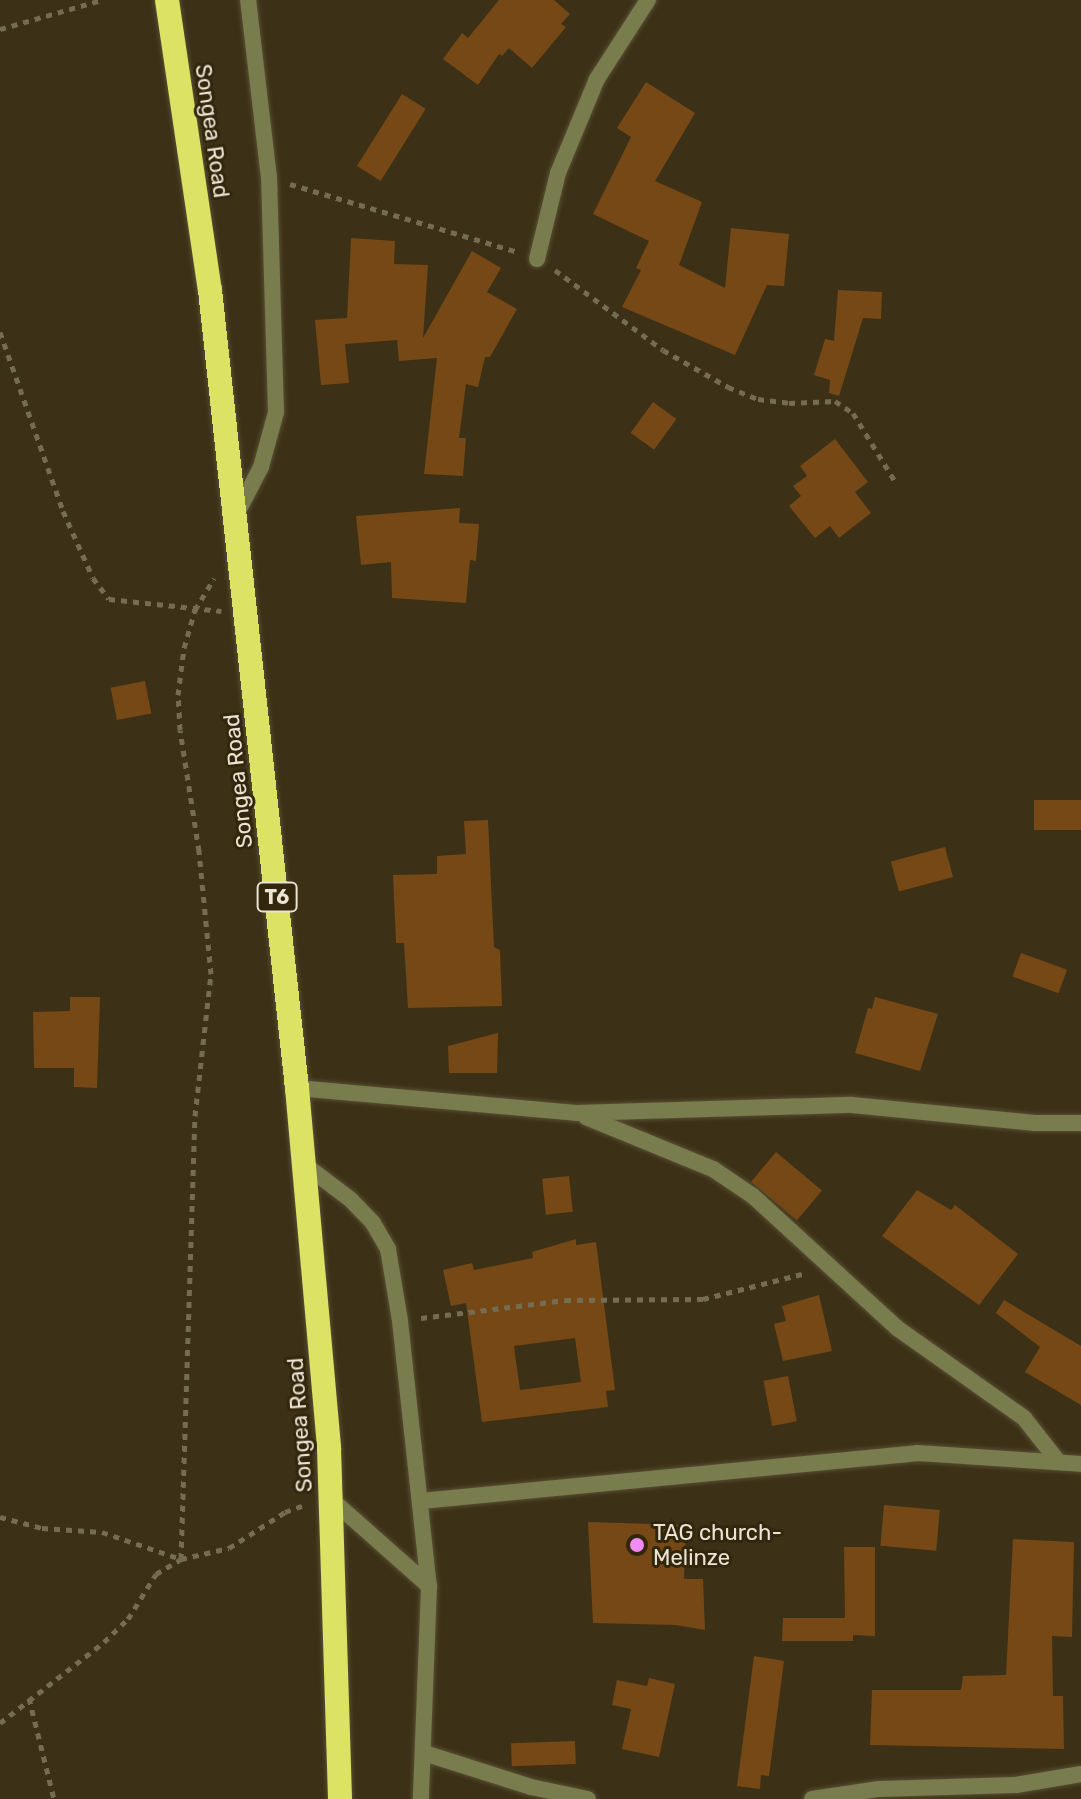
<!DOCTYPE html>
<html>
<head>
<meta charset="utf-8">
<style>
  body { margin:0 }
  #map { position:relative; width:1081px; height:1799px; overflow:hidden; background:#3c3116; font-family:Rubik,sans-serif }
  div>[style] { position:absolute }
  .building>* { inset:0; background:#764815; transform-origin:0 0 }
  .path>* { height:5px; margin-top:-2.5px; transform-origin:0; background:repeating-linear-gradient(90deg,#756c54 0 6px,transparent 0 12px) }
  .roads { filter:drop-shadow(0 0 2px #584e34) drop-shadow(0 0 2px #584e34) }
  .street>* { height:16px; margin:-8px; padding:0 8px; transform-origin:8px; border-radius:8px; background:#797c4d }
  .highway>* { height:24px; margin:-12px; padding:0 12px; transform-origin:12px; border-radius:12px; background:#dce263 }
  .dots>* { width:22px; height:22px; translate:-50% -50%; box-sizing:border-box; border:4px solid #32270c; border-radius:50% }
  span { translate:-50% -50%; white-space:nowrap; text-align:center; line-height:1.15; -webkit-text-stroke:6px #32270c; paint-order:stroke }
  .shield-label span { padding:2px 6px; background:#32270c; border:2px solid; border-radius:6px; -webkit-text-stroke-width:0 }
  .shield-label { font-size:20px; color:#ebe4d4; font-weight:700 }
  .street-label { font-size:22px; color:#ebe4d4 }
  .poi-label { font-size:22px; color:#ebe4d4 }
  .left { translate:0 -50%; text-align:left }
</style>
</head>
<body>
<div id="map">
  <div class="building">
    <i style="clip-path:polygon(499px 0,554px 0,570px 14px,561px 24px,566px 27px,532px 68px,509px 48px,502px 56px,499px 54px,478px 85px,443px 59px,462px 33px,468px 38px)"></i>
    <i style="clip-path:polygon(646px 82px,695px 113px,655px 181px,702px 202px,679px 265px,725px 288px,731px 228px,789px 234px,784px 286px,767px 285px,735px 355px,622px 307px,641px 270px,636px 268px,649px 241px,593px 214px,631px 137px,617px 128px)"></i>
    <i style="left:402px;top:94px;width:28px;height:85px;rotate:32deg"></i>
    <i style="clip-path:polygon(351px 238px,395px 241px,394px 264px,428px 265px,423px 338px,472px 251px,501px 268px,487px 292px,517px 309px,490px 357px,485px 357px,478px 387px,466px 384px,459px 438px,466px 438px,463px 476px,424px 474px,437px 358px,399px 361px,397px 340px,345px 344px,349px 383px,321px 385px,315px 320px,347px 318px)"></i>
    <i style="clip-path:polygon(838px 290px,882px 292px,881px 319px,863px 318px,839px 396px,829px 393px,830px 380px,814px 375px,825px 339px,834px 341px)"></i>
    <i style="left:653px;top:402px;width:29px;height:38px;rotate:36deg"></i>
    <i style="clip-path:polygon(835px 439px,868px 482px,855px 492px,871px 513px,839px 538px,830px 526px,815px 538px,789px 506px,801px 496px,793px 486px,807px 476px,800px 466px)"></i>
    <i style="clip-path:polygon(460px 508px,459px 523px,479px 524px,476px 561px,470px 560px,466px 603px,392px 598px,391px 562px,361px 565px,356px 516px)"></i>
    <i style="left:145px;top:681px;width:33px;height:35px;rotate:79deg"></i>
    <i style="left:1081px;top:800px;width:30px;height:47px;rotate:90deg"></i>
    <i style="clip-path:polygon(488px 820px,494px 947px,500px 950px,502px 1006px,408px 1008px,404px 943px,396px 943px,393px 875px,437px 874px,437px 856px,466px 854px,464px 821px)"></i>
    <i style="left:945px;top:847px;width:31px;height:56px;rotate:75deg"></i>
    <i style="left:1021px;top:953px;width:49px;height:25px;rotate:20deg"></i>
    <i style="clip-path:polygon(70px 997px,100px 997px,97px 1088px,74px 1087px,74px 1068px,34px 1068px,33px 1012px,70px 1011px)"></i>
    <i style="clip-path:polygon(875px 997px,938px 1014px,920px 1071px,855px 1053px,868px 1008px,872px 1009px)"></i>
    <i style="clip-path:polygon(498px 1033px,497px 1073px,449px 1073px,448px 1046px)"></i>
    <i style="left:776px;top:1152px;width:60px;height:39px;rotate:40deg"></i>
    <i style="left:569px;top:1176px;width:36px;height:27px;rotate:84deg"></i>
    <i style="clip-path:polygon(917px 1190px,951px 1210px,955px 1205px,1018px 1254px,979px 1305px,882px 1236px)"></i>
    <i style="clip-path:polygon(evenodd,576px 1239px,576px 1245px,596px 1242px,615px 1390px,606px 1391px,608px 1407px,482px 1422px,466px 1303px,451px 1306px,443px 1270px,472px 1263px,474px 1270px,533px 1258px,532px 1252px,576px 1239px,575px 1338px,581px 1382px,520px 1390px,514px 1346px,575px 1338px)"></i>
    <i style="clip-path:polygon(819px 1295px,832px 1351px,783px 1361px,774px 1324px,786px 1321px,782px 1306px)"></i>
    <i style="clip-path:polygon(1004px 1300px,1081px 1346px,1081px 1405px,1025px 1372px,1040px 1347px,996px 1313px)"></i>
    <i style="left:788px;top:1376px;width:46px;height:25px;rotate:79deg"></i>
    <i style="left:884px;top:1505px;width:56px;height:41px;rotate:5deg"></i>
    <i style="clip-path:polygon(588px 1522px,686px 1525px,684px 1579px,703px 1579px,705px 1630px,676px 1625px,593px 1623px)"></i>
    <i style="clip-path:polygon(1013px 1539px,1074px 1542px,1072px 1637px,1052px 1636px,1053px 1696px,1063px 1696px,1064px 1749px,870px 1745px,872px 1690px,961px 1690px,963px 1676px,1006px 1675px)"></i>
    <i style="clip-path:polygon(844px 1547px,875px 1547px,875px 1636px,853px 1635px,853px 1641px,782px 1641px,783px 1618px,845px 1618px)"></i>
    <i style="clip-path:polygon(754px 1656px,784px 1661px,769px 1776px,761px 1775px,760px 1789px,737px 1786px)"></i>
    <i style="clip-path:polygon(649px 1678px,675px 1684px,659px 1757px,622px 1749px,631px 1709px,612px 1705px,617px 1680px,647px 1686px)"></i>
    <i style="left:575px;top:1741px;width:23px;height:64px;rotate:88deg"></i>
  </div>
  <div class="path">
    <i style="left:0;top:29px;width:106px;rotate:-15.9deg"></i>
    <i style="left:290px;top:184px;width:238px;rotate:16.6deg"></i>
    <i style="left:555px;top:270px;width:134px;rotate:36.5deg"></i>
    <i style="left:663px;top:350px;width:75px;rotate:29.6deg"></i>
    <i style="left:728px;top:387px;width:32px;rotate:22deg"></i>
    <i style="left:758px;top:399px;width:31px;rotate:7deg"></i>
    <i style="left:789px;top:403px;width:46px;rotate:-2.5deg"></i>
    <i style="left:835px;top:401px;width:22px;rotate:34deg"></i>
    <i style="left:853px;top:413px;width:82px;rotate:58.4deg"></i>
    <i style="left:0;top:332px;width:190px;rotate:70.6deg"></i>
    <i style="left:63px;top:511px;width:73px;rotate:65.9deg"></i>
    <i style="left:93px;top:578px;width:26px;rotate:53deg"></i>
    <i style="left:109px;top:599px;width:113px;rotate:6.1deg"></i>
    <i style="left:421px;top:1318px;width:145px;rotate:-7.1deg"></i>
    <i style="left:565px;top:1300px;width:138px;rotate:-0.4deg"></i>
    <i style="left:703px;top:1299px;width:106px;rotate:-14.2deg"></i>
    <i style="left:0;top:1517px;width:43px;rotate:14.7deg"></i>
    <i style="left:42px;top:1528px;width:60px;rotate:3.8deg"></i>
    <i style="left:102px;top:1532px;width:83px;rotate:18.9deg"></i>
    <i style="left:181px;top:1559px;width:443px;rotate:-88.2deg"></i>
    <i style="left:195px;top:1116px;width:143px;rotate:-83.6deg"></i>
    <i style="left:211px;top:974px;width:124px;rotate:-95.6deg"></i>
    <i style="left:199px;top:851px;width:122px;rotate:-98.9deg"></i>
    <i style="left:180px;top:730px;width:35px;rotate:-93deg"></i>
    <i style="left:178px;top:695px;width:47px;rotate:-82.7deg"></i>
    <i style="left:184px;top:648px;width:40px;rotate:-74deg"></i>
    <i style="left:195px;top:610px;width:37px;rotate:-59deg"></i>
    <i style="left:29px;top:1698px;width:104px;rotate:76.1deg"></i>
    <i style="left:0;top:1723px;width:132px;rotate:-37.9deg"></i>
    <i style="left:104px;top:1642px;width:33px;rotate:-44deg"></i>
    <i style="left:128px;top:1619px;width:53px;rotate:-58.1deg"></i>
    <i style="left:156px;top:1574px;width:29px;rotate:-31deg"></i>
    <i style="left:181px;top:1559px;width:49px;rotate:-12.9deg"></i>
    <i style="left:229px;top:1548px;width:67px;rotate:-32.7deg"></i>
    <i style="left:285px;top:1512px;width:23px;rotate:-20deg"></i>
  </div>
  <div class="roads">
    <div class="street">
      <i style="left:537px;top:259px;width:89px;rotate:-76.3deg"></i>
      <i style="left:558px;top:173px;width:102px;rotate:-67.5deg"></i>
      <i style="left:597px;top:79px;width:94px;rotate:-57.2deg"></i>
      <i style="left:236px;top:515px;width:54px;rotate:-62.5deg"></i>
      <i style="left:261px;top:467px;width:57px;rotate:-74.7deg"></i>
      <i style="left:276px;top:412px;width:234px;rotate:-91.7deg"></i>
      <i style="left:269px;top:178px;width:179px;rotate:-96.7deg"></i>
      <i style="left:297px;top:1088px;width:280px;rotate:5.1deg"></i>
      <i style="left:576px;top:1113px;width:276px;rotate:-1.7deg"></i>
      <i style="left:852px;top:1105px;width:184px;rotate:5.6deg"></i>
      <i style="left:1035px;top:1123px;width:46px"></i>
      <i style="left:586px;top:1117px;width:137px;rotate:22.3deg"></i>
      <i style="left:713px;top:1169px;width:48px;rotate:34deg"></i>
      <i style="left:753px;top:1196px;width:195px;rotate:42.5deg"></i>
      <i style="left:897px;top:1328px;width:156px;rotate:35.3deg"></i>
      <i style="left:1024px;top:1418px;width:53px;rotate:51.8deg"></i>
      <i style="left:305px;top:1165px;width:56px;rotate:37.1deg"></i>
      <i style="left:350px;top:1199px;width:33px;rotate:46deg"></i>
      <i style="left:373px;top:1223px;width:30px;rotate:60deg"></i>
      <i style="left:388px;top:1249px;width:73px;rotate:80.5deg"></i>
      <i style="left:400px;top:1321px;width:267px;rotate:83.8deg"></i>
      <i style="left:429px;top:1586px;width:213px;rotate:92.2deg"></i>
      <i style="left:331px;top:1499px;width:131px;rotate:41.6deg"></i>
      <i style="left:421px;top:1501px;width:498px;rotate:-5.5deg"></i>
      <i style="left:917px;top:1453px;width:164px;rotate:3.8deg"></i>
      <i style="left:424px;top:1753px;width:112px;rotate:17.6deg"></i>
      <i style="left:531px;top:1787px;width:58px;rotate:11.9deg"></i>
      <i style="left:812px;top:1799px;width:68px;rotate:-8.5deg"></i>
      <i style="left:879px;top:1789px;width:137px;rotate:-1.7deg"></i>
      <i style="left:1016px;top:1785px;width:66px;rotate:-9.6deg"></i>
    </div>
    <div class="highway">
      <i style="left:167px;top:0;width:293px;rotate:81.6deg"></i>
      <i style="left:210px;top:290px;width:803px;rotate:83.78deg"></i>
      <i style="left:297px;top:1088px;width:361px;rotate:84.9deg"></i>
      <i style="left:329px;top:1448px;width:351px;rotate:88.2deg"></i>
    </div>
  </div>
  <div class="dots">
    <i style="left:637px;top:1545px;background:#f28af3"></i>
  </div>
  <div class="shield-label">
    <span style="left:277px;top:897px">T6</span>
  </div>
  <div class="street-label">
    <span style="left:212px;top:131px;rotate:82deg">Songea Road</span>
    <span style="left:238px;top:781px;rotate:-96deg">Songea Road</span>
    <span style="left:300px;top:1425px;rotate:-94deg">Songea Road</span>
  </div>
  <div class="poi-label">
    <span class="left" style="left:653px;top:1545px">TAG church-<br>Melinze</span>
  </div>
</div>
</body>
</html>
